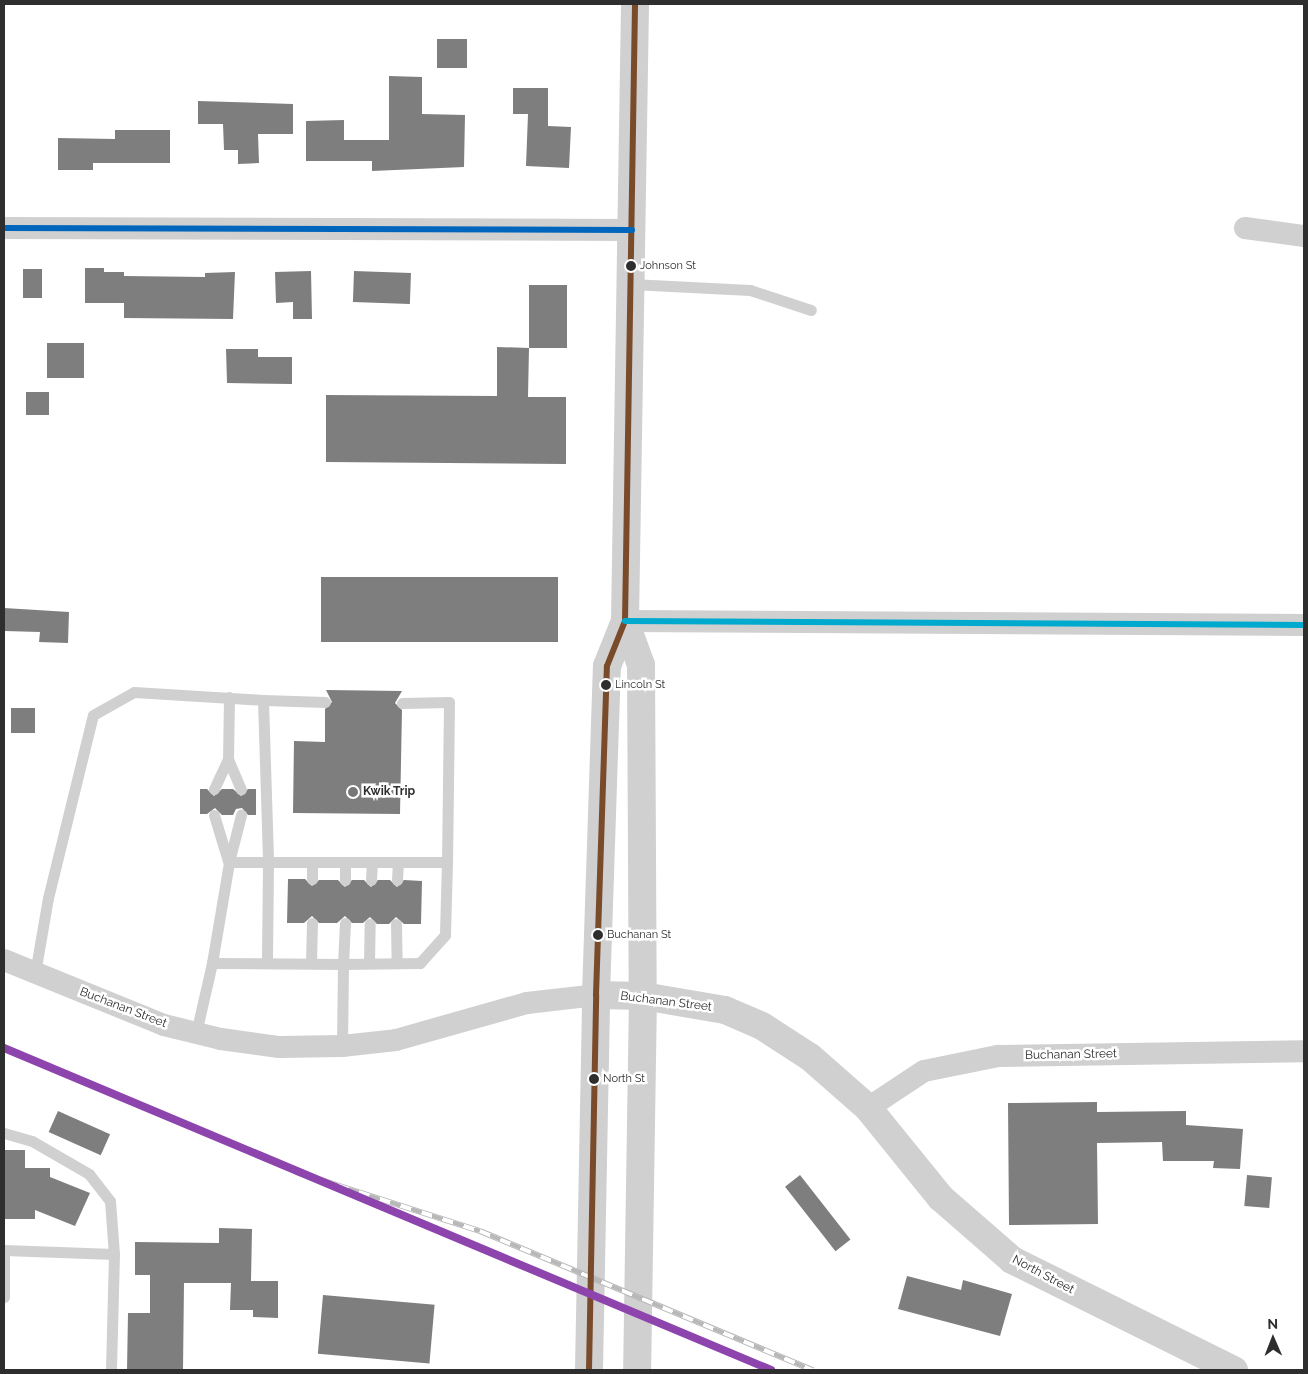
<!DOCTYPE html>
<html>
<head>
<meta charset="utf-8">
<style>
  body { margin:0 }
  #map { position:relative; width:1308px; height:1374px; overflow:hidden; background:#fff; font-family:Raleway,sans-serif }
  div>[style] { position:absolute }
  .building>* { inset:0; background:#7e7e7e; transform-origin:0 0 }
  .service>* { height:11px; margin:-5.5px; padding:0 5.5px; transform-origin:5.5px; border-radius:5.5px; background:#d0d0d0 }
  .minor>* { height:22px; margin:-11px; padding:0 11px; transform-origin:11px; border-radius:11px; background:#d0d0d0 }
  .tertiary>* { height:28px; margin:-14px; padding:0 14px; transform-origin:14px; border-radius:14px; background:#d0d0d0 }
  .rail>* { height:5.5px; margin-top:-2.75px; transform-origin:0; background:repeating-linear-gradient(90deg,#fff 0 11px,#b8b8b8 0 22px); box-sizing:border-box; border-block:1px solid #b8b8b8 }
  .bus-1>* { height:6px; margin:-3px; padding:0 3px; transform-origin:3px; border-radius:3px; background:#7a4b2a }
  .bus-2>* { height:6px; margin:-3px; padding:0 3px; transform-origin:3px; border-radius:3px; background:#0065bd }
  .bus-3>* { height:6px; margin:-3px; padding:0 3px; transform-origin:3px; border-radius:3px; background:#00a9ce }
  .rail-1>* { height:8px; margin:-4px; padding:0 4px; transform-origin:4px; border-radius:4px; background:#8e44ad }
  .dots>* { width:14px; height:14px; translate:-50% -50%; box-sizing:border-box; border:2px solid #fff; border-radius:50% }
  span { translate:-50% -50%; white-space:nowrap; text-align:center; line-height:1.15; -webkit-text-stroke:5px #fff; paint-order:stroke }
  .bus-label { font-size:11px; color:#2e2e2e }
  .left { translate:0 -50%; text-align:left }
  .poi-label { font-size:12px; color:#2e2e2e; font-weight:700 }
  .street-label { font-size:12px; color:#2e2e2e }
  .frame { position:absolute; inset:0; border:5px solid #2e2e2e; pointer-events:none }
  .north { position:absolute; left:1248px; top:1314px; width:50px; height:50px; -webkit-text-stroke:4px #fff; paint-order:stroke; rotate:359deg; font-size:14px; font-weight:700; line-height:20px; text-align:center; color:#2e2e2e }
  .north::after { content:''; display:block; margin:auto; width:18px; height:22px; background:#2e2e2e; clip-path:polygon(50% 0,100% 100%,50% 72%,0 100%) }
</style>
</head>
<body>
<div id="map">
  <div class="building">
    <i style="left:437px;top:39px;width:30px;height:29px"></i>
    <i style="clip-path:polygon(389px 76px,422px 77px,422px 114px,465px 115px,464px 167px,372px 171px,372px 161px,306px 161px,306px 121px,344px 120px,344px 140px,389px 140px)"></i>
    <i style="clip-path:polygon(513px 88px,548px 88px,548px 126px,571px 127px,569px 168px,526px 166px,528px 114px,513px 114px)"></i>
    <i style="clip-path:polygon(198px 101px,293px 104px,293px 134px,258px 134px,259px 163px,238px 164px,238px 150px,224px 150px,223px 124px,198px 124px)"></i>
    <i style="clip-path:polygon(115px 130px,170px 130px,170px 163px,93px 163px,93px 170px,58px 170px,58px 138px,115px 139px)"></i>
    <i style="clip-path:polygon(85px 268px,104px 268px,104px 272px,124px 272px,124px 276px,205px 277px,205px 273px,235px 272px,233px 319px,124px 318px,124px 303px,85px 303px)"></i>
    <i style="left:23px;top:269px;width:19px;height:29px"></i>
    <i style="clip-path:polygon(311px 271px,312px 319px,293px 319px,293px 302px,276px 303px,275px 272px)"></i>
    <i style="left:354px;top:271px;width:57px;height:31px;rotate:2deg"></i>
    <i style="left:529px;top:285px;width:38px;height:63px"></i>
    <i style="left:84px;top:343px;width:35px;height:37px;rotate:90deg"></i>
    <i style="clip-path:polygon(497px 347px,529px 348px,528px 397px,566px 397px,566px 464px,326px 462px,326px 395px,497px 396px)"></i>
    <i style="clip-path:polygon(226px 349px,258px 349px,258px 357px,292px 357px,292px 384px,227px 383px)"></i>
    <i style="left:26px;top:392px;width:23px;height:23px"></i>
    <i style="left:321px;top:577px;width:237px;height:65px"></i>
    <i style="clip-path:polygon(4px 608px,69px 612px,68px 643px,39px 642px,40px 632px,4px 631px)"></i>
    <i style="clip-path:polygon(326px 690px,402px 691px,395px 703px,402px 710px,400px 814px,293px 813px,294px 741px,325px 742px,325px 709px,332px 702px)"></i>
    <i style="left:11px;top:708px;width:24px;height:25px"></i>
    <i style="clip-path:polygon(200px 789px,207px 789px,214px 796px,222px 789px,233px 789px,241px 796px,248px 789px,256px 789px,256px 815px,248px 815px,242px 808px,236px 809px,233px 815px,222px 815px,215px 808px,207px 814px,200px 814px)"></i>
    <i style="clip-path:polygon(288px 879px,305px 879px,312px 886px,319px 880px,338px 880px,345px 887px,352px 880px,364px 880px,371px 887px,378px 880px,390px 880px,397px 887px,404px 880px,422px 881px,421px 924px,404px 924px,396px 917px,389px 924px,377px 924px,370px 917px,363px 923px,352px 923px,345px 916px,337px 923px,319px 923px,312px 916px,304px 923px,287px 923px)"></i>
    <i style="clip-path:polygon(1097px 1102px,1097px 1112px,1186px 1111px,1186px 1125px,1243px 1129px,1240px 1169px,1213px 1168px,1214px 1161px,1163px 1161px,1162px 1142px,1097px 1143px,1098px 1224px,1009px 1225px,1008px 1103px)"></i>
    <i style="left:58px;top:1111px;width:57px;height:23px;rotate:24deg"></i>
    <i style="clip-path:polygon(4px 1150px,25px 1150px,25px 1168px,50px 1168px,50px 1177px,90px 1193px,75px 1226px,35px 1210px,35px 1219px,4px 1219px)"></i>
    <i style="left:800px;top:1175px;width:82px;height:19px;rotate:52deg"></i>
    <i style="left:1247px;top:1175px;width:25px;height:31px;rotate:5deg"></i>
    <i style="clip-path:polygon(219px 1228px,252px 1229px,251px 1281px,278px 1281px,278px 1318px,253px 1317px,253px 1310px,230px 1310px,231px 1283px,184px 1283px,183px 1370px,127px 1370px,128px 1313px,150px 1313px,150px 1275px,135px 1275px,135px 1242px,219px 1243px)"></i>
    <i style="clip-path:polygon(907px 1276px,961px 1290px,963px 1280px,1012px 1294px,1000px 1336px,898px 1309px)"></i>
    <i style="left:323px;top:1295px;width:112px;height:59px;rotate:5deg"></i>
  </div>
  <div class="service">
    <i style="left:631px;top:284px;width:119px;rotate:2.9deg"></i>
    <i style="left:750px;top:290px;width:64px;rotate:18.2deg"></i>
    <i style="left:229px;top:697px;width:62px;rotate:90.9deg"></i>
    <i style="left:228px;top:759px;width:33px;rotate:67deg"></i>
    <i style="left:263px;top:700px;width:62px;rotate:1.8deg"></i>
    <i style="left:402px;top:703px;width:47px;rotate:-1.2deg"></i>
    <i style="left:449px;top:702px;width:160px;rotate:90.7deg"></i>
    <i style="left:214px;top:789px;width:33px;rotate:-65deg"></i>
    <i style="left:214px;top:815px;width:48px;rotate:73.1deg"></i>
    <i style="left:229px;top:862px;width:218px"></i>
    <i style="left:447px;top:862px;width:73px;rotate:91.6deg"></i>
    <i style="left:445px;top:935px;width:38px;rotate:132deg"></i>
    <i style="left:420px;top:963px;width:77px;rotate:179.3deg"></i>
    <i style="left:343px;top:964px;width:41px;rotate:-87.2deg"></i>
    <i style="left:312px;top:863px;width:16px;rotate:90deg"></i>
    <i style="left:345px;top:863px;width:17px;rotate:90deg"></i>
    <i style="left:371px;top:880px;width:17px;rotate:-87deg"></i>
    <i style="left:397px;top:880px;width:17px;rotate:-87deg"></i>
    <i style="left:396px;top:924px;width:39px;rotate:89deg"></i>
    <i style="left:212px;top:963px;width:102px;rotate:-80.4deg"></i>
    <i style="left:229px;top:862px;width:49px;rotate:-75.7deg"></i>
    <i style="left:311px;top:963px;width:40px;rotate:-88.6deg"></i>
    <i style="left:369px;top:963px;width:39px;rotate:-89deg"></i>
    <i style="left:35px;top:973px;width:76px;rotate:-80.2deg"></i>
    <i style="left:48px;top:898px;width:188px;rotate:-76.2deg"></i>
    <i style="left:93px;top:715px;width:47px;rotate:-29.3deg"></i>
    <i style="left:134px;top:692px;width:129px;rotate:3.5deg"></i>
    <i style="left:263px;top:700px;width:163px;rotate:88.2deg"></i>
    <i style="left:268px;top:863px;width:98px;rotate:90.6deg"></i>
    <i style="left:196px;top:1033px;width:72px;rotate:-77.1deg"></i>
    <i style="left:212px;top:963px;width:131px;rotate:0.4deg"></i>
    <i style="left:343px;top:964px;width:82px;rotate:90.7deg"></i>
    <i style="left:4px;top:1133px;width:29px;rotate:16deg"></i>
    <i style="left:32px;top:1141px;width:66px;rotate:30.1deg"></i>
    <i style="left:89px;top:1174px;width:34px;rotate:52deg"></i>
    <i style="left:110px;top:1201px;width:53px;rotate:85.7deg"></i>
    <i style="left:4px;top:1250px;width:110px;rotate:2.1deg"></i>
    <i style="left:114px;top:1254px;width:116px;rotate:91.5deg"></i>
    <i style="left:4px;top:1297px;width:47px;rotate:-90deg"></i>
  </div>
  <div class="minor">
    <i style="left:4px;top:228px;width:628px;rotate:0.18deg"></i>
    <i style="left:1245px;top:228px;width:60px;rotate:7.7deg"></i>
    <i style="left:625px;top:621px;width:679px;rotate:0.34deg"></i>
    <i style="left:4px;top:960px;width:173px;rotate:22.1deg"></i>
    <i style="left:164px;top:1025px;width:59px;rotate:13.8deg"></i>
    <i style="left:221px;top:1039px;width:59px;rotate:7.9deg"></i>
    <i style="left:279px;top:1047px;width:63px;rotate:-0.9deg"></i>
    <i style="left:342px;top:1046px;width:54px;rotate:-6.3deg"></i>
    <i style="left:396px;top:1040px;width:136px;rotate:-15.8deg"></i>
    <i style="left:527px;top:1003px;width:69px;rotate:-6.6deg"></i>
    <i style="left:868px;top:1108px;width:67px;rotate:-33.5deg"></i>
    <i style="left:924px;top:1071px;width:76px;rotate:-11.5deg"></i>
    <i style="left:998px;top:1056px;width:306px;rotate:-0.9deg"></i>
  </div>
  <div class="tertiary">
    <i style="left:625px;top:621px;width:47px;rotate:70deg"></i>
    <i style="left:641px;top:665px;width:331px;rotate:89.7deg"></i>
    <i style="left:643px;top:996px;width:374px;rotate:90.9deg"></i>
    <i style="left:596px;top:995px;width:47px;rotate:1.2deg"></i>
    <i style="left:643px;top:996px;width:83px;rotate:9.7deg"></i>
    <i style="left:725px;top:1010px;width:40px;rotate:23.4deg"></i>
    <i style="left:762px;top:1026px;width:57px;rotate:32.9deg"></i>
    <i style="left:810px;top:1057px;width:77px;rotate:41.3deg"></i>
    <i style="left:868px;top:1108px;width:116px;rotate:51deg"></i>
    <i style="left:941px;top:1198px;width:94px;rotate:41.1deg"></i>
    <i style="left:1012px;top:1260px;width:248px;rotate:26.4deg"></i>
    <i style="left:589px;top:1370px;width:375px;rotate:-88.9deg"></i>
    <i style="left:596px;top:995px;width:329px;rotate:-88.1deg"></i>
    <i style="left:607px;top:666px;width:48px;rotate:-68.2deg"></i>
    <i style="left:625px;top:621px;width:617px;rotate:-89.07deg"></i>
  </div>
  <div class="rail">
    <i style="left:296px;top:1172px;width:193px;rotate:17.8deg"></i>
    <i style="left:480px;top:1231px;width:361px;rotate:22.7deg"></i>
  </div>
  <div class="bus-1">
    <i style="left:589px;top:1370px;width:375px;rotate:-88.9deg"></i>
    <i style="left:596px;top:995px;width:329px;rotate:-88.1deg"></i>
    <i style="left:607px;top:666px;width:48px;rotate:-68.2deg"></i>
    <i style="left:625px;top:621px;width:617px;rotate:-89.07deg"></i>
  </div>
  <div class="bus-2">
    <i style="left:4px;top:228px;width:628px;rotate:0.18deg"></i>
  </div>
  <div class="bus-3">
    <i style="left:625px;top:621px;width:679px;rotate:0.34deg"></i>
  </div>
  <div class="rail-1">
    <i style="left:4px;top:1048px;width:832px;rotate:22.77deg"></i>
  </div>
  <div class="dots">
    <i style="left:631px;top:266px;background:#2e2e2e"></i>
    <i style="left:606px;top:685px;background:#2e2e2e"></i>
    <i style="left:353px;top:792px;background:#777"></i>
    <i style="left:598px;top:935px;background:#2e2e2e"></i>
    <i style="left:594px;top:1079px;background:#2e2e2e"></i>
  </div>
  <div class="bus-label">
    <span class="left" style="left:640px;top:266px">Johnson St</span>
    <span class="left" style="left:615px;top:685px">Lincoln St</span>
    <span class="left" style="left:607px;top:935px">Buchanan St</span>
    <span class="left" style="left:603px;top:1079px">North St</span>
  </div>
  <div class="poi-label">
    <span class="left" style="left:363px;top:792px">Kwik Trip</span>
  </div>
  <div class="street-label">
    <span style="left:666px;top:1002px;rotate:7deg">Buchanan Street</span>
    <span style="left:123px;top:1008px;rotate:21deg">Buchanan Street</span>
    <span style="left:1071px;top:1055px;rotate:-1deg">Buchanan Street</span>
    <span style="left:1043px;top:1275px;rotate:28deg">North Street</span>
  </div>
  <div class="frame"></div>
  <div class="north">N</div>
</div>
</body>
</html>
